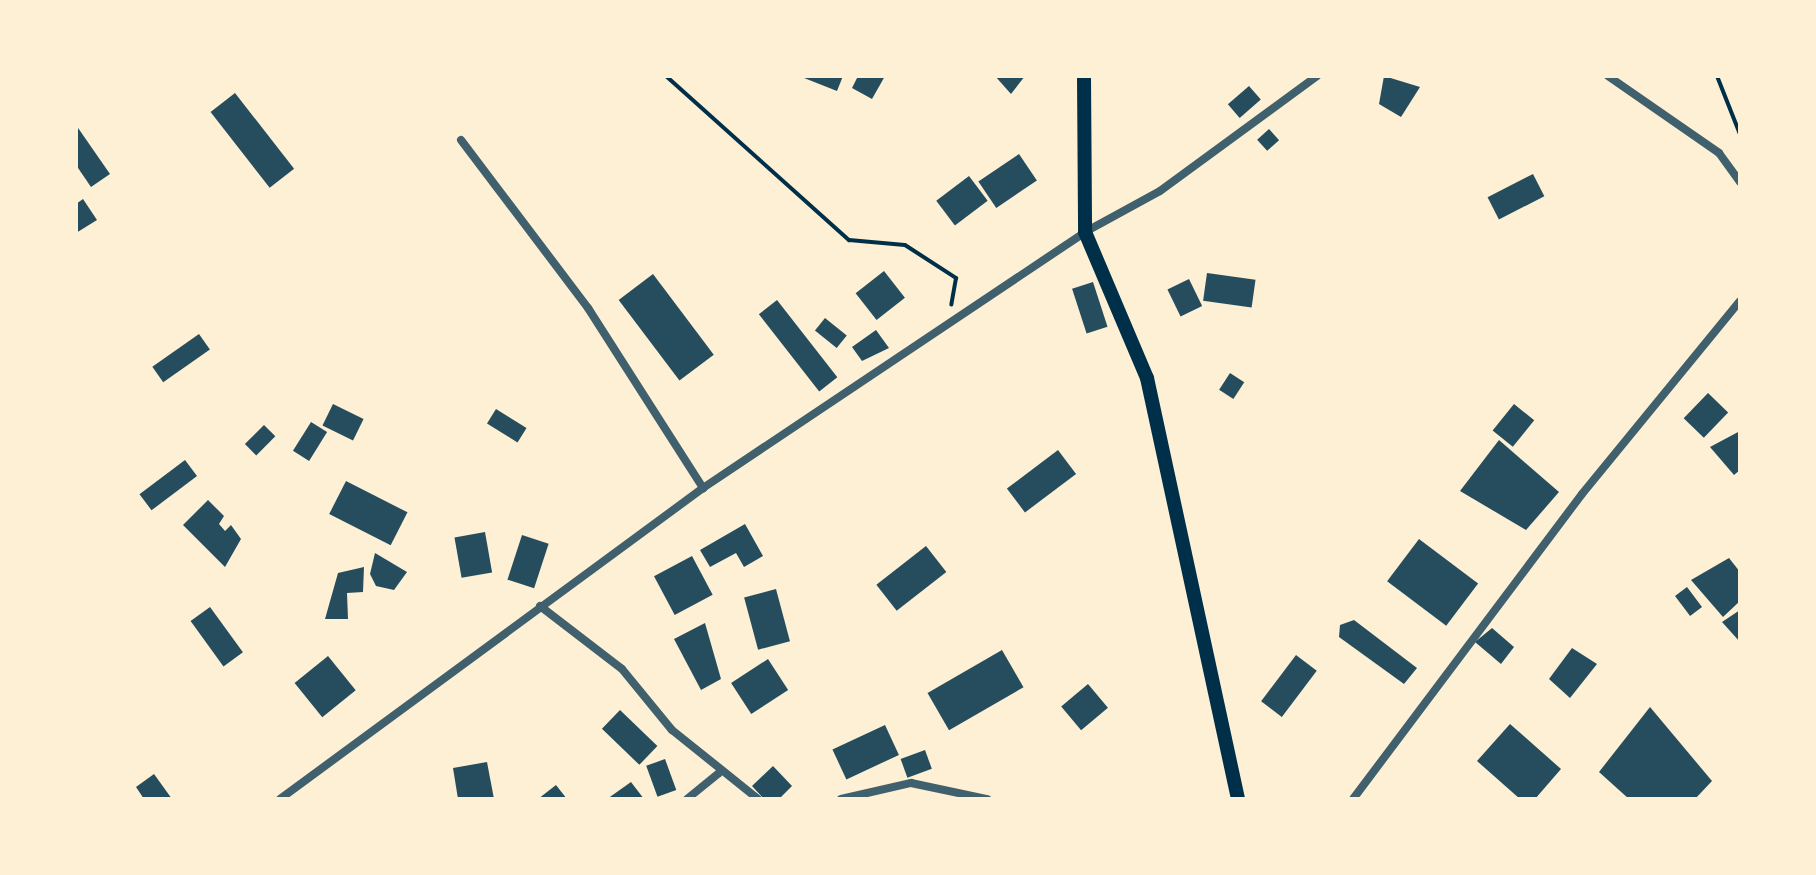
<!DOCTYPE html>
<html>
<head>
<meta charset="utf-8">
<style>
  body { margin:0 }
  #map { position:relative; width:1816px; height:875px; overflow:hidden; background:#fdf0d5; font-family:Rubik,sans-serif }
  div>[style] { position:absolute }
  .building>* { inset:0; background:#264d5e; transform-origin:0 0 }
  .path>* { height:4px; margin:-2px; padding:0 2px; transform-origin:2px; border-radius:2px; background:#003049 }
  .minor>* { height:8px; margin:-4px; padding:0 4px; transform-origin:4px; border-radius:4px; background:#3f606c }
  .secondary>* { height:14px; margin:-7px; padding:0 7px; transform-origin:7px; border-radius:7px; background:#003049 }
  span { translate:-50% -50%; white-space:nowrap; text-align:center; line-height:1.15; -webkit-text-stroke:7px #fdf0d5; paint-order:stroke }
  .frame { position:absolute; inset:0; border:78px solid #fdf0d5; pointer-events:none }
</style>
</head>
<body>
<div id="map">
  <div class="building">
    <i style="clip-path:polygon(799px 76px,843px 76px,837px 91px)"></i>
    <i style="clip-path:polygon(858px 76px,885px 76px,872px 99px,852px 88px)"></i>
    <i style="clip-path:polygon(995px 76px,1025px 76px,1011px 94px)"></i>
    <i style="clip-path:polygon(1384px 76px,1420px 87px,1401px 117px,1379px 104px)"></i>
    <i style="left:1249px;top:86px;width:18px;height:28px;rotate:49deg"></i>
    <i style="left:235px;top:93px;width:96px;height:31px;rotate:52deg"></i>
    <i style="clip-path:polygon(76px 125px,110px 174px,91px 187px,76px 165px)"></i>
    <i style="left:1269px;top:129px;width:15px;height:16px;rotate:48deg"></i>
    <i style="left:1019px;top:154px;width:32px;height:49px;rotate:56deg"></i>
    <i style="left:1533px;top:174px;width:25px;height:51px;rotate:63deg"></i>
    <i style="left:969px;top:176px;width:31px;height:41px;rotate:53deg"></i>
    <i style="clip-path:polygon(83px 199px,97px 220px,76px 233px,76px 204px)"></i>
    <i style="left:884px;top:271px;width:34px;height:36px;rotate:52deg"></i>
    <i style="left:1207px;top:273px;width:49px;height:28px;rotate:8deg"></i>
    <i style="left:653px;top:274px;width:101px;height:43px;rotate:53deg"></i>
    <i style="left:1189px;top:279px;width:30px;height:24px;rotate:64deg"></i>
    <i style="left:1093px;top:282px;width:47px;height:22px;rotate:72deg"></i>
    <i style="left:777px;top:300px;width:98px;height:23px;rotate:52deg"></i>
    <i style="left:825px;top:318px;width:28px;height:16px;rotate:39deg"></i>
    <i style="clip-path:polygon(876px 330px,889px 348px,862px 361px,852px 347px)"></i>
    <i style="left:199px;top:334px;width:19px;height:57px;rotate:55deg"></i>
    <i style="left:1230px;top:373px;width:17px;height:20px;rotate:33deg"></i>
    <i style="left:1708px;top:393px;width:28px;height:35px;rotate:44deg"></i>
    <i style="left:333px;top:404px;width:34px;height:24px;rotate:26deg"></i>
    <i style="left:1514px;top:404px;width:26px;height:34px;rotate:39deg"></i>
    <i style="left:496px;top:409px;width:36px;height:17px;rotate:32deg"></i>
    <i style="left:311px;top:422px;width:19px;height:34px;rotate:32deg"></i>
    <i style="left:264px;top:425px;width:16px;height:27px;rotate:45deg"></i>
    <i style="clip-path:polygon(1740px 431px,1740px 470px,1734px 475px,1710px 447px)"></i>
    <i style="clip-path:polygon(1499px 440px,1559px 492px,1526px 530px,1460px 491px)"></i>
    <i style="left:1058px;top:450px;width:30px;height:64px;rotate:53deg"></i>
    <i style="left:185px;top:460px;width:20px;height:57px;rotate:53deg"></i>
    <i style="left:346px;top:481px;width:69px;height:37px;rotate:27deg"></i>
    <i style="clip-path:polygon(208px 500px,224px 516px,219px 524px,225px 531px,231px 525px,241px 539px,225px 567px,183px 525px)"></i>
    <i style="clip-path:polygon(745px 524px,763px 556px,744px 567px,736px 553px,710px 567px,700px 550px)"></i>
    <i style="left:485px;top:532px;width:41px;height:31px;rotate:80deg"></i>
    <i style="left:522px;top:535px;width:28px;height:47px;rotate:18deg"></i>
    <i style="left:1419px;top:539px;width:74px;height:53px;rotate:37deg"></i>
    <i style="left:926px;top:546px;width:33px;height:63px;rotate:52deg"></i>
    <i style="clip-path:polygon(375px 553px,407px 572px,394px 590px,376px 586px,370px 574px)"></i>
    <i style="left:692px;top:556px;width:44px;height:43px;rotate:62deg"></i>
    <i style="clip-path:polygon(1729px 558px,1740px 572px,1740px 601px,1723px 617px,1691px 580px)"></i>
    <i style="clip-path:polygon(364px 567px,363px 592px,347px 593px,348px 619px,325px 619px,338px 573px)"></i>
    <i style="left:1687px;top:587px;width:25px;height:15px;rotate:53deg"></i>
    <i style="left:776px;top:589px;width:54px;height:33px;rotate:75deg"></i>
    <i style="left:210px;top:607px;width:56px;height:24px;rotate:54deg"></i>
    <i style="clip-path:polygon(1740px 610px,1740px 642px,1722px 622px)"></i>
    <i style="clip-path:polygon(1354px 620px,1417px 668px,1404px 684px,1339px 637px,1340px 625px)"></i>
    <i style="clip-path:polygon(705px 623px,721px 679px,701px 690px,674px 639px)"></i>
    <i style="clip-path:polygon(1492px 628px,1514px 647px,1501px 664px,1475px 642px)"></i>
    <i style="clip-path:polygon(1572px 648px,1597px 664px,1570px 698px,1549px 679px)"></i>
    <i style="left:1002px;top:650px;width:43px;height:86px;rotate:60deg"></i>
    <i style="left:1296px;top:655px;width:26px;height:58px;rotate:37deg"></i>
    <i style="left:328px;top:656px;width:44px;height:43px;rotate:51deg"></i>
    <i style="left:768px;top:659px;width:37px;height:44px;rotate:57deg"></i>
    <i style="left:1088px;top:684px;width:31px;height:35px;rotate:50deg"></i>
    <i style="clip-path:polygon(1650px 707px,1712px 781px,1695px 799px,1629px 799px,1599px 772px)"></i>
    <i style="left:620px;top:710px;width:52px;height:26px;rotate:44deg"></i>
    <i style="clip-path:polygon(1510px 724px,1561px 769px,1535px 799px,1520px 799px,1477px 761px)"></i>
    <i style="left:885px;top:725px;width:33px;height:58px;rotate:65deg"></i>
    <i style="left:925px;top:750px;width:20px;height:26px;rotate:70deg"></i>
    <i style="left:665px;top:759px;width:33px;height:20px;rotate:70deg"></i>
    <i style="clip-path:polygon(487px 762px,494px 799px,458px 799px,453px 768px)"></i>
    <i style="clip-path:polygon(773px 766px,792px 786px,779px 799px,764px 799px,752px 786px)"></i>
    <i style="clip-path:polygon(154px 774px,172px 799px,144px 799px,136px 787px)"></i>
    <i style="clip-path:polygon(631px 782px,644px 799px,607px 799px)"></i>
    <i style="clip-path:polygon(556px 785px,567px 799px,538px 799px)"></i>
  </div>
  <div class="path">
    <i style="left:666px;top:76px;width:246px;rotate:41.9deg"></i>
    <i style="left:849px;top:240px;width:56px;rotate:5.1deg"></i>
    <i style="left:905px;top:245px;width:61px;rotate:32.9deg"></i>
    <i style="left:956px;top:278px;width:27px;rotate:100deg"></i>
    <i style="left:1717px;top:76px;width:62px;rotate:68.4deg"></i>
  </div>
  <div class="minor">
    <i style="left:1608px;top:76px;width:135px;rotate:34.7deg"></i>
    <i style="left:1719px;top:153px;width:36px;rotate:54deg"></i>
    <i style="left:461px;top:140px;width:211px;rotate:52.9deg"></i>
    <i style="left:588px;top:308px;width:214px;rotate:57.4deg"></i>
    <i style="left:540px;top:606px;width:103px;rotate:37.5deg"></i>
    <i style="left:622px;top:669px;width:79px;rotate:50.7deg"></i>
    <i style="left:672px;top:730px;width:110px;rotate:38.7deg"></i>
    <i style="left:280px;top:799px;width:525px;rotate:-36.32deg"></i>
    <i style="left:703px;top:488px;width:460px;rotate:-33.8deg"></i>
    <i style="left:1085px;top:232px;width:85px;rotate:-28.7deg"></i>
    <i style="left:1160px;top:191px;width:195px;rotate:-36.2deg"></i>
    <i style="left:687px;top:799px;width:41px;rotate:-39.1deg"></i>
    <i style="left:841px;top:799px;width:72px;rotate:-12.9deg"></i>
    <i style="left:911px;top:783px;width:78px;rotate:11.9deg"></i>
    <i style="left:1353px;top:799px;width:381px;rotate:-53.1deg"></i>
    <i style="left:1582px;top:494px;width:249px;rotate:-50.7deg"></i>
  </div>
  <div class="secondary">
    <i style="left:1084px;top:76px;width:156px;rotate:89.6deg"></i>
    <i style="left:1085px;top:232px;width:159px;rotate:67deg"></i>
    <i style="left:1147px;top:378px;width:431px;rotate:77.8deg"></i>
  </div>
  <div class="frame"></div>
</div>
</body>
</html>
